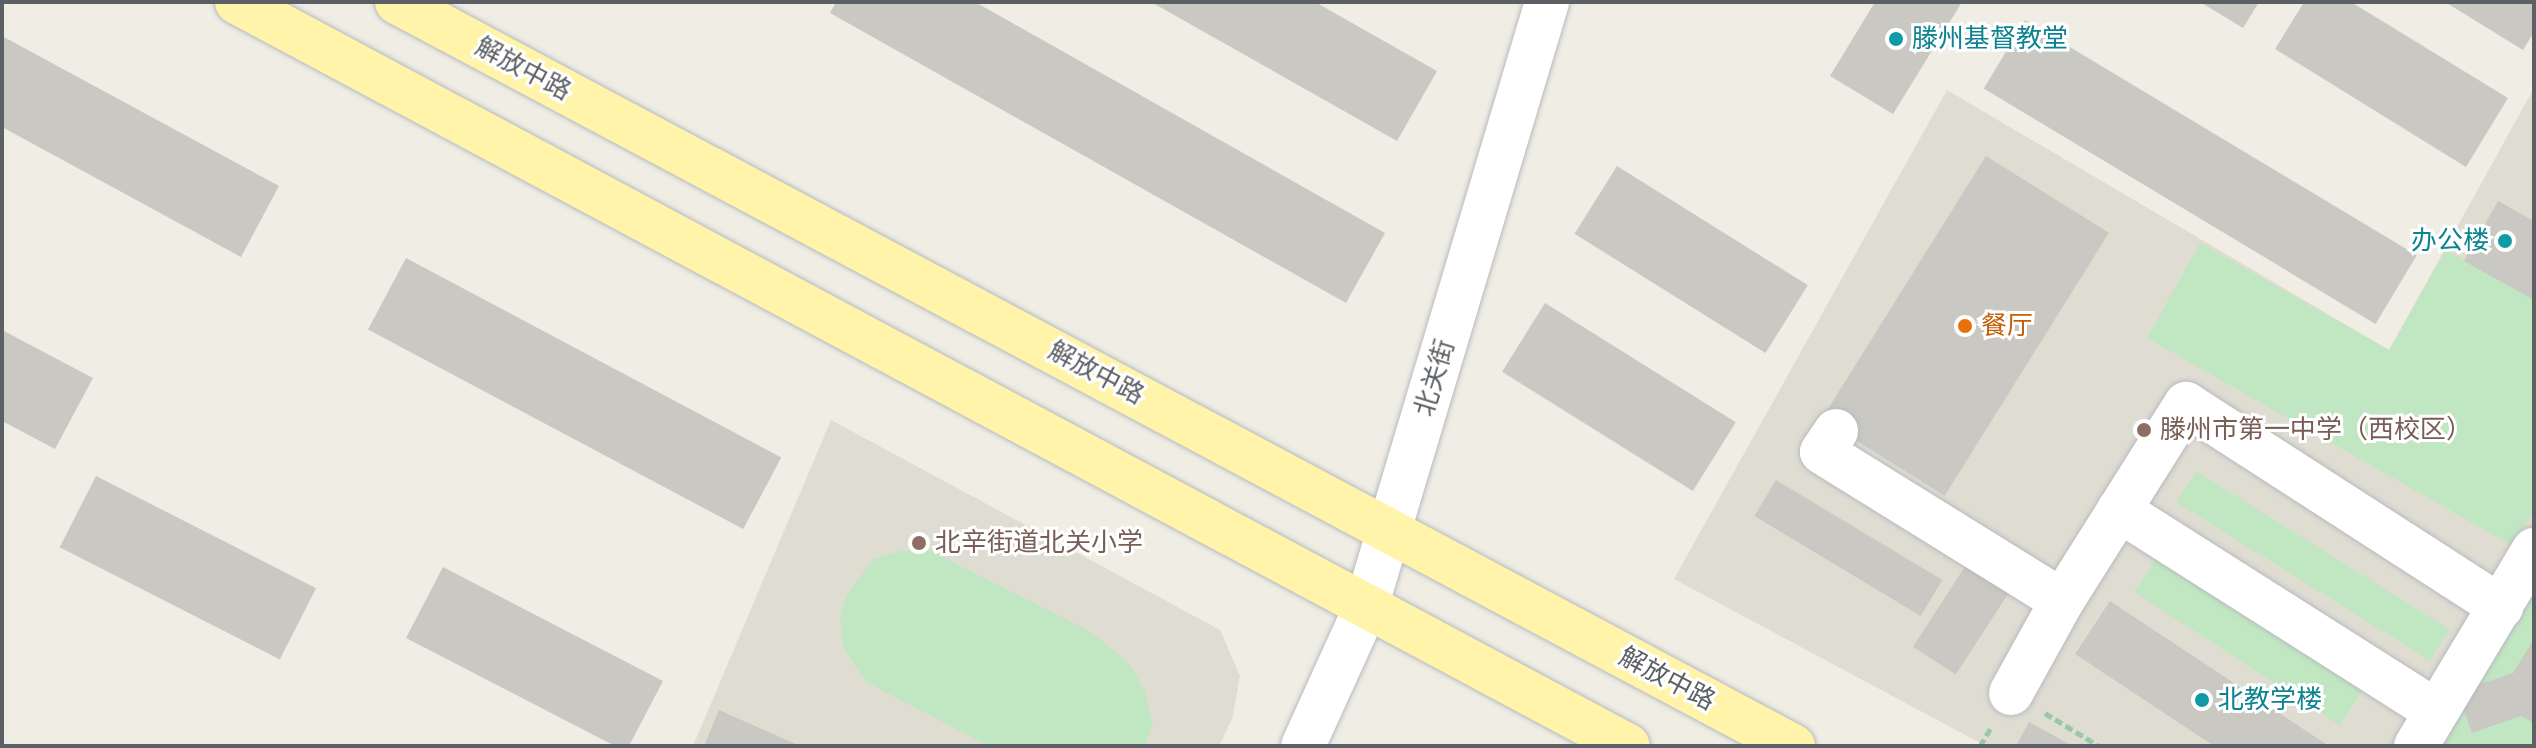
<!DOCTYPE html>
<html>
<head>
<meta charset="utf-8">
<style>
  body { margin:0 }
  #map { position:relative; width:2536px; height:748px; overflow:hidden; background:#efede4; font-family:Cabin,"Noto Sans SC",sans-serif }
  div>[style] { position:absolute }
  .education>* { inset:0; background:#dfdcd2 }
  .green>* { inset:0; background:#c1e7c2; transform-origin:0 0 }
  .building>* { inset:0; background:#cac8c2; transform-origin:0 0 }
  .path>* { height:5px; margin-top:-2.5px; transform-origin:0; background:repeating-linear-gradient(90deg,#99c8a8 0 8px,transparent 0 12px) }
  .roads { filter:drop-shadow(0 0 2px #b7babf) drop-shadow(0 0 2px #b7babf) }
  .minor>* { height:44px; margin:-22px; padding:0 22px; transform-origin:22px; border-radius:22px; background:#fff }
  .major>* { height:44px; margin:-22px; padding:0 22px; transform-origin:22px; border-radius:22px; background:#fff4aa }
  .dots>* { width:22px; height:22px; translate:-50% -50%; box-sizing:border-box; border:4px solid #fff; border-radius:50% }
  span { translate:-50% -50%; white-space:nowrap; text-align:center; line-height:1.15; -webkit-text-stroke:6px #fff; paint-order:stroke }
  .culture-label { font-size:26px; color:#0d838f }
  .left { translate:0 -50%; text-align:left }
  .right { translate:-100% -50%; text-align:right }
  .street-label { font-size:26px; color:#5c6065 }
  .food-label { font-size:26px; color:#c56008 }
  .education-label { font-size:26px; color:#785e54 }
  .frame { position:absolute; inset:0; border:4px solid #5c6065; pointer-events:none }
</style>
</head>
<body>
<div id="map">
  <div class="education">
    <i style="clip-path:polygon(2534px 88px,2534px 746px,1986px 746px,1674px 579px,1947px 90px,2389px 350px)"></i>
    <i style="clip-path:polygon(831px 420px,1220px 630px,1240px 676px,1232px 719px,1219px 746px,693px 746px)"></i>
  </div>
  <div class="green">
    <i style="clip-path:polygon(2200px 243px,2389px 350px,2446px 250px,2534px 300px,2534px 510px,2513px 546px,2147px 338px)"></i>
    <i style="left:2196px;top:471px;width:299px;height:37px;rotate:32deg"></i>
    <i style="left:2162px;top:549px;width:245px;height:51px;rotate:33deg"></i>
    <i style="clip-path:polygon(900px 551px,931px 551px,1091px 632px,1130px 664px,1145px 691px,1153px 725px,1144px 746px,989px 746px,866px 682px,843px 647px,840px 616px,847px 595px,873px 559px)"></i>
    <i style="clip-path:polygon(2534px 570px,2534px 746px,2436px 746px)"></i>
  </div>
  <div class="building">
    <i style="clip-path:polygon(836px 2px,975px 2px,1385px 233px,1346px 303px,830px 13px)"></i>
    <i style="clip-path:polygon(1151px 2px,1315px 2px,1437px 71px,1397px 141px)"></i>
    <i style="clip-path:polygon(1875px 2px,1962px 2px,1893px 114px,1830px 76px)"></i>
    <i style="clip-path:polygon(2200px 2px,2259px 2px,2243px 28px)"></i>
    <i style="clip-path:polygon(2304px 2px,2351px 2px,2508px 98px,2466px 167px,2275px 49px)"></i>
    <i style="clip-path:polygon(2445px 2px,2534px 2px,2534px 32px,2523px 50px)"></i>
    <i style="left:2025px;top:20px;width:457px;height:80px;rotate:31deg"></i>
    <i style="clip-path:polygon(2px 36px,279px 186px,241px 257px,2px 127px)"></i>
    <i style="left:1986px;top:156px;width:145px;height:310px;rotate:32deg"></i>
    <i style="left:1617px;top:166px;width:225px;height:80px;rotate:32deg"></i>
    <i style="clip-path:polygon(2498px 201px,2534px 221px,2534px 300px,2464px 261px)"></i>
    <i style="left:406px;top:258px;width:425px;height:81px;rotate:28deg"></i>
    <i style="left:1545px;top:303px;width:225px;height:81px;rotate:32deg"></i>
    <i style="clip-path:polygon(2px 330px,93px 378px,55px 449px,2px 421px)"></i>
    <i style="left:96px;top:476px;width:247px;height:80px;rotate:27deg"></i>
    <i style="left:1776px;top:480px;width:194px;height:42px;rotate:31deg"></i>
    <i style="left:1968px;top:562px;width:51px;height:101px;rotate:33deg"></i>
    <i style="clip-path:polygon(443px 567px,663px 681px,629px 746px,615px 746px,406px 638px)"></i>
    <i style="clip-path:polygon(2110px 601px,2329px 746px,2214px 746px,2075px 654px)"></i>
    <i style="clip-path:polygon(2534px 639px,2534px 723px,2521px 716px,2472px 733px,2457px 692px,2513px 673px)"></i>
    <i style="clip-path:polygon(719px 710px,800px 746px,704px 746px)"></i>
    <i style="clip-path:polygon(2029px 722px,2073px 746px,2016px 746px)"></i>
  </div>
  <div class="path">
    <i style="left:2045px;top:713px;width:63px;rotate:31.4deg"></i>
    <i style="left:1980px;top:746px;width:23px;rotate:-59deg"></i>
  </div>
  <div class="roads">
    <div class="minor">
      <i style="left:1836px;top:431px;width:25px;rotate:124deg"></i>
      <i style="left:1822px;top:452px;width:282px;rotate:31.8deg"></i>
      <i style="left:2119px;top:510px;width:375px;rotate:32.4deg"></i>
      <i style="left:2011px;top:693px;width:105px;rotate:-61deg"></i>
      <i style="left:2062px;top:601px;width:233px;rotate:-57.8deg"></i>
      <i style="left:2186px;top:404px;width:375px;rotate:32.8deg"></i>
      <i style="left:1303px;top:746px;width:153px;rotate:-65.6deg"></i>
      <i style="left:1366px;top:607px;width:631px;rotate:-73.34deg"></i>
      <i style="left:2416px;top:746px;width:229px;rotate:-59deg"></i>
    </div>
    <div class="major">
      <i style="left:237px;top:2px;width:1577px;rotate:28.14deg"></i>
      <i style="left:397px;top:2px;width:1582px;rotate:28.06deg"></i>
    </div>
  </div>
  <div class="dots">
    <i style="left:1896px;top:39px;background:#0f9aa8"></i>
    <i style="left:2505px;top:241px;background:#0f9aa8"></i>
    <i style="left:1965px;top:326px;background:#e8710a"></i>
    <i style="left:2144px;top:430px;background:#8d6e63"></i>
    <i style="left:919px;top:543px;background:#8d6e63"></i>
    <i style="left:2202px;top:700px;background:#0f9aa8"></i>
  </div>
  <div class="culture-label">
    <span class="left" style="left:1912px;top:39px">滕州基督教堂</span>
    <span class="right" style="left:2489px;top:241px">办公楼</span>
    <span class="left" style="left:2218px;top:700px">北教学楼</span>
  </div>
  <div class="street-label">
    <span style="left:523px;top:69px;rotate:28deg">解放中路</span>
    <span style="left:1096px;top:373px;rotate:28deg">解放中路</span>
    <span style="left:1435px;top:378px;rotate:-73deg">北关街</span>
    <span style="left:1667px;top:679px;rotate:28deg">解放中路</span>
  </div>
  <div class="food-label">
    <span class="left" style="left:1981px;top:326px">餐厅</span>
  </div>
  <div class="education-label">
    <span class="left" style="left:2160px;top:430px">滕州市第一中学（西校区）</span>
    <span class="left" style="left:935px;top:543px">北辛街道北关小学</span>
  </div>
  <div class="frame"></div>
</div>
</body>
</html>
